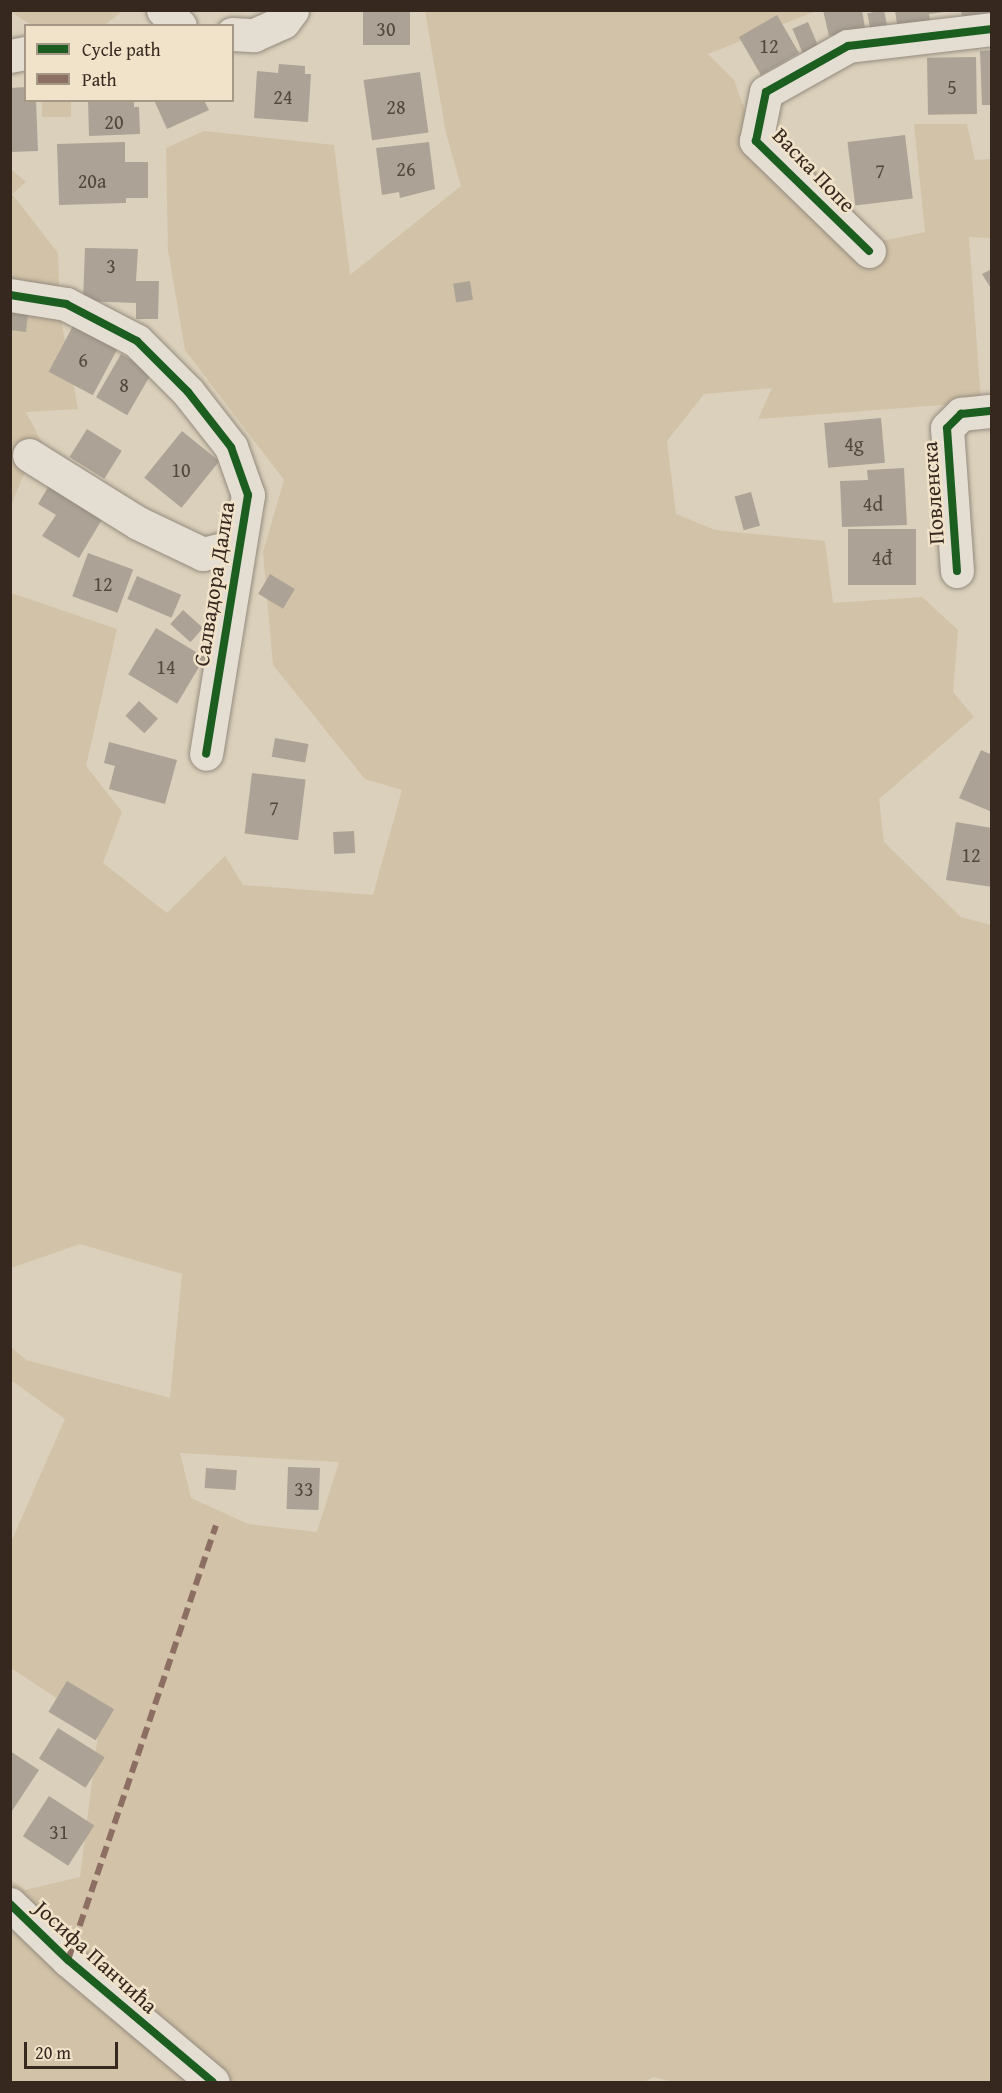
<!DOCTYPE html>
<html>
<head>
<meta charset="utf-8">
<style>
  body { margin:0 }
  #map { position:relative; width:1002px; height:2093px; overflow:hidden; background:#dbd0bb; font-family:"Gentium Book Plus",serif }
  div>[style] { position:absolute }
  .green>* { inset:0; background:#d2c2a7; transform-origin:0 0 }
  .building>* { inset:0; background:#aca396; transform-origin:0 0 }
  .roads { filter:drop-shadow(0 0 2px #948b7e) drop-shadow(0 0 2px #948b7e) }
  .street>* { height:33px; margin:-16.5px; padding:0 16.5px; transform-origin:16.5px; border-radius:16.5px; background:#e3ddd2 }
  .secondary>* { height:33px; margin:-16.5px; padding:0 16.5px; transform-origin:16.5px; border-radius:16.5px; background:#e3ddd2 }
  .quiet>* { height:6px; margin-top:-3px; transform-origin:0; background:repeating-linear-gradient(90deg,#8d6e63 0 12px,transparent 0 18px) }
  .cycleway>* { height:8px; margin:-4px; padding:0 4px; transform-origin:4px; border-radius:4px; background:#1b5e20 }
  span { translate:-50% -50%; white-space:nowrap; text-align:center; line-height:1.15; -webkit-text-stroke:5px #f0e3ca; paint-order:stroke }
  .number-label { font-size:20px; color:#54473d }
  .number-label span { -webkit-text-stroke-width:0 }
  .street-label { font-size:22px; color:#37281f }
  .frame { position:absolute; inset:0; border:12px solid #37281f; pointer-events:none }
  .legend { position:absolute; left:24px; top:24px; width:210px; height:78px; box-sizing:border-box; background:#f0e3ca; border:2px solid #a69886; margin:0; padding:8px 10px; list-style:none; font-size:18px; color:#37281f }
  .legend li { display:flex; align-items:center; gap:12px; height:30px }
  .legend b { width:30px; border:2px solid #a69886 }
  .scale { position:absolute; left:24px; top:2042px; width:94px; height:27px; box-sizing:border-box; border:3px solid #37281f; border-top:0; padding-left:8px; font-size:18px; line-height:21px; white-space:nowrap; color:#37281f; -webkit-text-stroke:4px #f0e3ca; paint-order:stroke }
</style>
</head>
<body>
<div id="map">
  <div class="green">
    <i style="clip-path:polygon(10px 11px,11px 10px,122px 11px,104px 26px,31px 25px)"></i>
    <i style="clip-path:polygon(evenodd,425px 11px,816px 11px,708px 54px,734px 80px,756px 141px,817px 172px,882px 241px,925px 232px,914px 124px,967px 124px,975px 160px,991px 159px,991px 238px,969px 237px,981px 402px,758px 419px,772px 388px,704px 394px,667px 441px,676px 514px,715px 530px,825px 541px,833px 603px,922px 597px,958px 630px,953px 692px,974px 717px,879px 799px,884px 842px,961px 917px,991px 925px,991px 2082px,672px 2082px,654px 2077px,644px 2082px,11px 2082px,10px 1879px,25px 1890px,80px 1877px,99px 1726px,11px 1668px,11px 1542px,65px 1419px,11px 1380px,11px 1347px,26px 1360px,170px 1398px,182px 1274px,80px 1244px,11px 1268px,11px 593px,117px 629px,86px 766px,122px 812px,103px 863px,167px 913px,225px 856px,243px 885px,373px 895px,402px 790px,365px 779px,273px 665px,263px 552px,284px 480px,185px 350px,168px 250px,166px 148px,204px 131px,334px 145px,350px 275px,461px 186px,446px 133px,425px 11px,180px 1453px,181px 1453px,339px 1462px,317px 1532px,248px 1524px,191px 1498px,180px 1453px)"></i>
    <i style="left:42px;top:101px;width:29px;height:16px"></i>
    <i style="clip-path:polygon(11px 169px,26px 182px,12px 194px,58px 253px,60px 314px,78px 409px,26px 412px,43px 445px,22px 478px,11px 506px)"></i>
  </div>
  <div class="building">
    <i style="left:363px;top:10px;width:47px;height:35px"></i>
    <i style="clip-path:polygon(823px 10px,862px 10px,865px 28px,829px 36px)"></i>
    <i style="left:884px;top:10px;width:26px;height:17px;rotate:79deg"></i>
    <i style="clip-path:polygon(895px 10px,944px 10px,944px 12px,929px 14px,931px 26px,898px 31px)"></i>
    <i style="clip-path:polygon(961px 10px,992px 10px,992px 16px,962px 17px)"></i>
    <i style="left:777px;top:15px;width:44px;height:44px;rotate:60deg"></i>
    <i style="left:808px;top:22px;width:33px;height:17px;rotate:67deg"></i>
    <i style="clip-path:polygon(992px 50px,992px 105px,982px 105px,980px 51px)"></i>
    <i style="left:976px;top:57px;width:57px;height:49px;rotate:89deg"></i>
    <i style="clip-path:polygon(279px 64px,305px 66px,305px 74px,311px 74px,308px 122px,254px 118px,257px 71px,278px 73px)"></i>
    <i style="left:420px;top:72px;width:61px;height:57px;rotate:82deg"></i>
    <i style="clip-path:polygon(26px 87px,26px 100px,36px 100px,38px 151px,10px 152px,10px 88px)"></i>
    <i style="clip-path:polygon(88px 100px,134px 100px,134px 107px,139px 107px,140px 134px,89px 136px)"></i>
    <i style="clip-path:polygon(154px 100px,204px 100px,209px 110px,167px 129px)"></i>
    <i style="left:905px;top:135px;width:64px;height:58px;rotate:83deg"></i>
    <i style="clip-path:polygon(125px 142px,125px 162px,148px 162px,148px 198px,126px 198px,126px 203px,59px 205px,57px 144px)"></i>
    <i style="clip-path:polygon(429px 142px,435px 189px,400px 198px,399px 192px,382px 195px,376px 148px)"></i>
    <i style="clip-path:polygon(85px 248px,138px 249px,136px 281px,159px 281px,158px 319px,136px 319px,136px 303px,83px 301px)"></i>
    <i style="clip-path:polygon(992px 269px,992px 290px,982px 274px)"></i>
    <i style="left:470px;top:281px;width:19px;height:17px;rotate:81deg"></i>
    <i style="clip-path:polygon(10px 303px,29px 305px,26px 332px,10px 330px)"></i>
    <i style="left:74px;top:324px;width:50px;height:54px;rotate:28deg"></i>
    <i style="left:121px;top:354px;width:36px;height:50px;rotate:30deg"></i>
    <i style="left:881px;top:418px;width:45px;height:57px;rotate:85deg"></i>
    <i style="left:87px;top:429px;width:41px;height:33px;rotate:32deg"></i>
    <i style="left:182px;top:431px;width:48px;height:60px;rotate:39deg"></i>
    <i style="clip-path:polygon(904px 468px,907px 525px,842px 527px,840px 481px,868px 480px,867px 470px)"></i>
    <i style="clip-path:polygon(50px 484px,104px 516px,79px 558px,42px 536px,56px 515px,38px 504px)"></i>
    <i style="left:751px;top:492px;width:35px;height:17px;rotate:75deg"></i>
    <i style="left:916px;top:529px;width:56px;height:68px;rotate:90deg"></i>
    <i style="left:88px;top:553px;width:48px;height:46px;rotate:20deg"></i>
    <i style="left:270px;top:574px;width:29px;height:23px;rotate:31deg"></i>
    <i style="left:137px;top:576px;width:48px;height:25px;rotate:23deg"></i>
    <i style="left:183px;top:610px;width:27px;height:19px;rotate:42deg"></i>
    <i style="left:156px;top:628px;width:57px;height:54px;rotate:31deg"></i>
    <i style="left:139px;top:701px;width:26px;height:20px;rotate:43deg"></i>
    <i style="left:275px;top:738px;width:34px;height:19px;rotate:10deg"></i>
    <i style="clip-path:polygon(109px 742px,177px 760px,165px 804px,109px 789px,115px 766px,104px 763px)"></i>
    <i style="clip-path:polygon(981px 750px,992px 755px,992px 812px,959px 798px)"></i>
    <i style="left:252px;top:773px;width:54px;height:61px;rotate:7deg"></i>
    <i style="clip-path:polygon(956px 822px,992px 828px,992px 887px,946px 880px)"></i>
    <i style="left:354px;top:831px;width:22px;height:21px;rotate:87deg"></i>
    <i style="left:288px;top:1467px;width:32px;height:42px;rotate:2deg"></i>
    <i style="left:206px;top:1468px;width:31px;height:20px;rotate:4deg"></i>
    <i style="left:67px;top:1681px;width:55px;height:36px;rotate:31deg"></i>
    <i style="left:58px;top:1728px;width:55px;height:36px;rotate:32deg"></i>
    <i style="clip-path:polygon(10px 1751px,39px 1770px,10px 1814px)"></i>
    <i style="left:49px;top:1796px;width:54px;height:48px;rotate:33deg"></i>
  </div>
  <div class="roads">
    <div class="street">
      <i style="left:163px;top:10px;width:23px;rotate:43deg"></i>
      <i style="left:232px;top:34px;width:22px;rotate:3deg"></i>
      <i style="left:254px;top:35px;width:32px;rotate:-24deg"></i>
      <i style="left:283px;top:22px;width:15px;rotate:-53deg"></i>
      <i style="left:10px;top:56px;width:16px;rotate:-11deg"></i>
      <i style="left:869px;top:251px;width:158px;rotate:-135.8deg"></i>
      <i style="left:756px;top:141px;width:50px;rotate:-78.5deg"></i>
      <i style="left:766px;top:92px;width:94px;rotate:-29.3deg"></i>
      <i style="left:848px;top:46px;width:145px;rotate:-6.7deg"></i>
      <i style="left:10px;top:295px;width:57px;rotate:9.1deg"></i>
      <i style="left:66px;top:304px;width:80px;rotate:27.5deg"></i>
      <i style="left:137px;top:341px;width:72px;rotate:45deg"></i>
      <i style="left:188px;top:392px;width:70px;rotate:52deg"></i>
      <i style="left:231px;top:447px;width:51px;rotate:70.5deg"></i>
      <i style="left:248px;top:495px;width:262px;rotate:99.2deg"></i>
      <i style="left:29px;top:455px;width:128px;rotate:32deg"></i>
      <i style="left:138px;top:523px;width:72px;rotate:25.5deg"></i>
      <i style="left:203px;top:554px;width:37px;rotate:-14deg"></i>
      <i style="left:957px;top:571px;width:143px;rotate:-94deg"></i>
      <i style="left:947px;top:428px;width:20px;rotate:-45deg"></i>
      <i style="left:961px;top:414px;width:31px;rotate:-6deg"></i>
    </div>
    <div class="secondary">
      <i style="left:10px;top:1904px;width:81px;rotate:44deg"></i>
      <i style="left:68px;top:1960px;width:189px;rotate:40.1deg"></i>
    </div>
  </div>
  <div class="quiet">
    <i style="left:68px;top:1960px;width:459px;rotate:-71.2deg"></i>
  </div>
  <div class="cycleway">
    <i style="left:869px;top:251px;width:158px;rotate:-135.8deg"></i>
    <i style="left:756px;top:141px;width:50px;rotate:-78.5deg"></i>
    <i style="left:766px;top:92px;width:94px;rotate:-29.3deg"></i>
    <i style="left:848px;top:46px;width:145px;rotate:-6.7deg"></i>
    <i style="left:10px;top:295px;width:57px;rotate:9.1deg"></i>
    <i style="left:66px;top:304px;width:80px;rotate:27.5deg"></i>
    <i style="left:137px;top:341px;width:72px;rotate:45deg"></i>
    <i style="left:188px;top:392px;width:70px;rotate:52deg"></i>
    <i style="left:231px;top:447px;width:51px;rotate:70.5deg"></i>
    <i style="left:248px;top:495px;width:262px;rotate:99.2deg"></i>
    <i style="left:957px;top:571px;width:143px;rotate:-94deg"></i>
    <i style="left:947px;top:428px;width:20px;rotate:-45deg"></i>
    <i style="left:961px;top:414px;width:31px;rotate:-6deg"></i>
    <i style="left:10px;top:1904px;width:81px;rotate:44deg"></i>
    <i style="left:68px;top:1960px;width:189px;rotate:40.1deg"></i>
  </div>
  <div class="number-label">
    <span style="left:386px;top:28px">30</span>
    <span style="left:769px;top:45px">12</span>
    <span style="left:952px;top:86px">5</span>
    <span style="left:283px;top:96px">24</span>
    <span style="left:396px;top:106px">28</span>
    <span style="left:114px;top:121px">20</span>
    <span style="left:406px;top:168px">26</span>
    <span style="left:880px;top:170px">7</span>
    <span style="left:92px;top:180px">20a</span>
    <span style="left:111px;top:265px">3</span>
    <span style="left:83px;top:359px">6</span>
    <span style="left:124px;top:384px">8</span>
    <span style="left:854px;top:443px">4g</span>
    <span style="left:181px;top:469px">10</span>
    <span style="left:873px;top:503px">4d</span>
    <span style="left:882px;top:557px">4đ</span>
    <span style="left:103px;top:583px">12</span>
    <span style="left:166px;top:666px">14</span>
    <span style="left:274px;top:807px">7</span>
    <span style="left:971px;top:854px">12</span>
    <span style="left:304px;top:1488px">33</span>
    <span style="left:59px;top:1831px">31</span>
  </div>
  <div class="street-label">
    <span style="left:814px;top:170px;rotate:46deg">Васка Попе</span>
    <span style="left:933px;top:493px;rotate:-94deg">Повленска</span>
    <span style="left:214px;top:584px;rotate:-81deg">Салвадора Далиа</span>
    <span style="left:96px;top:1957px;rotate:42deg">Јосифа Панчића</span>
  </div>
  <div class="frame"></div>
  <ul class="legend">
  <li><b style="height:8px;background:#1b5e20"></b>Cycle path</li>
  <li><b style="height:8px;background:#8d6e63"></b>Path</li>
  </ul>
  <div class="scale">20 m</div>
</div>
</body>
</html>
